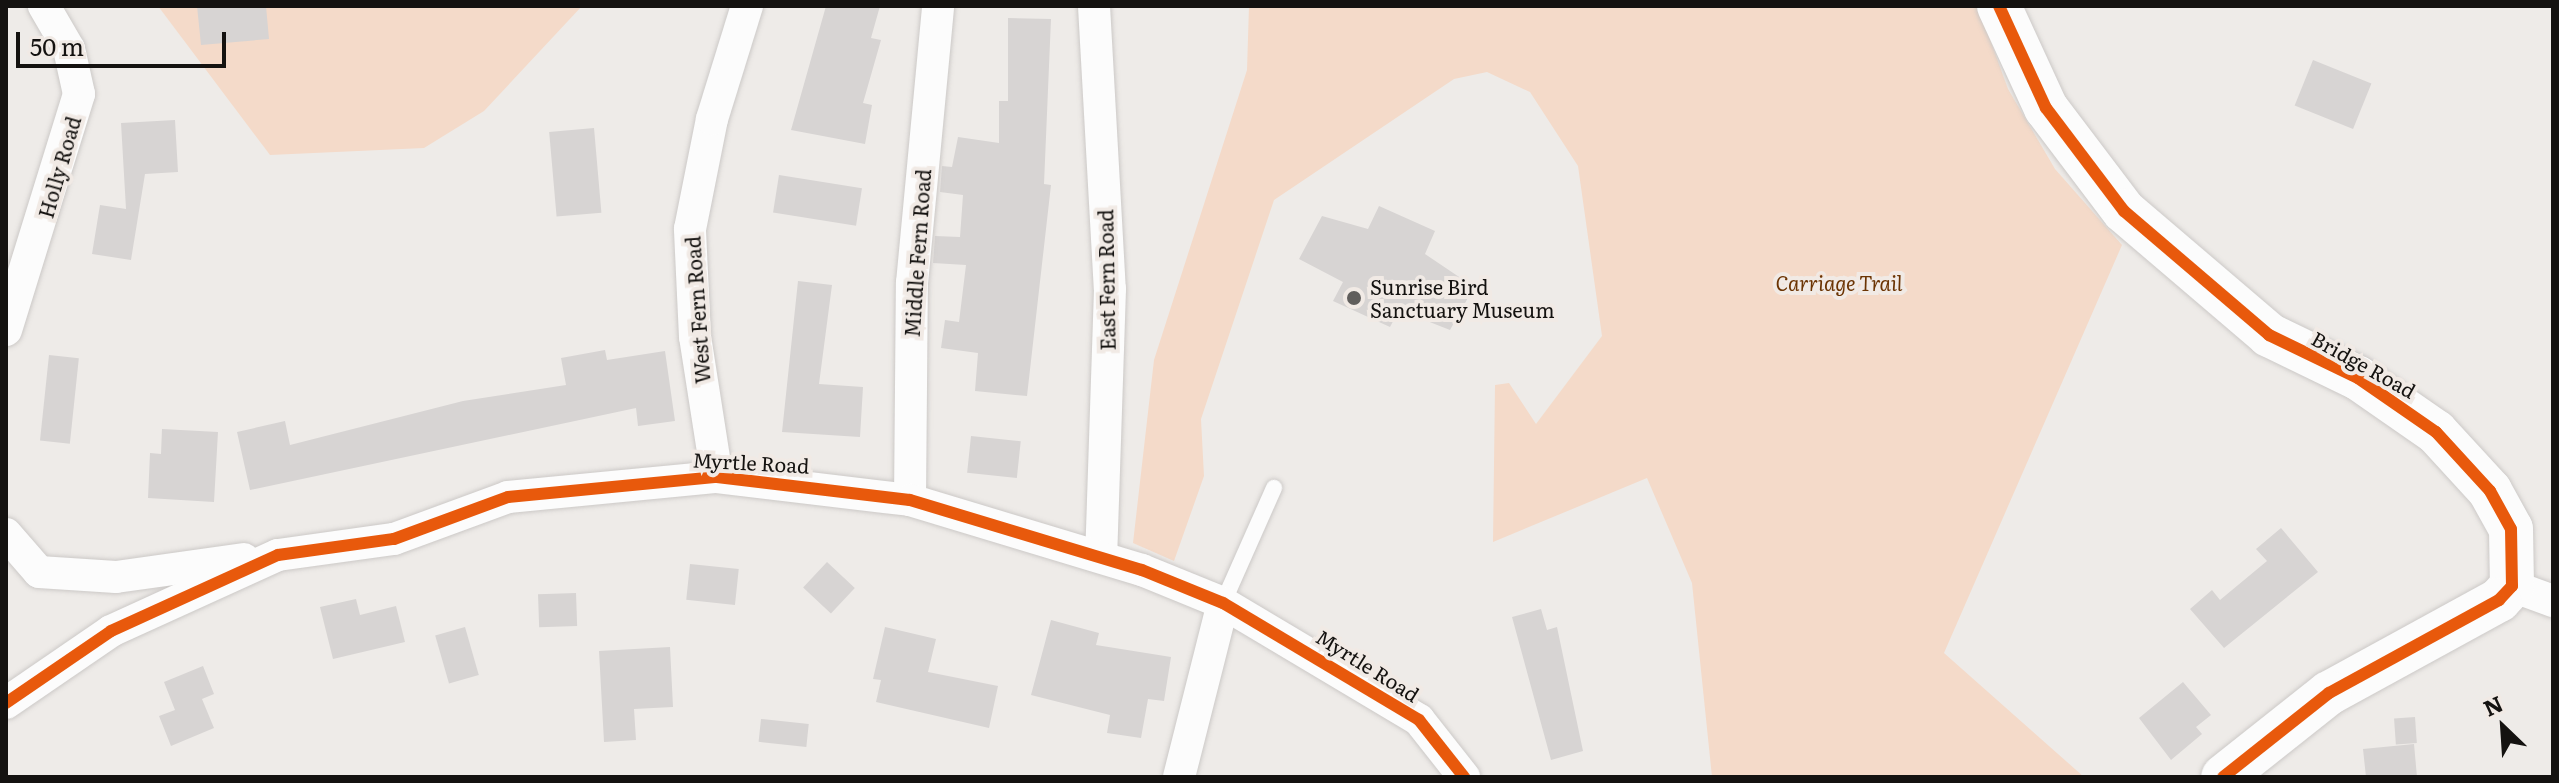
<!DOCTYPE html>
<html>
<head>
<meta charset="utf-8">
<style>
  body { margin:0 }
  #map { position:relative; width:2559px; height:783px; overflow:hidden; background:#eeebe8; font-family:Literata,serif }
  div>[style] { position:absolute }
  .green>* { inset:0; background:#f4dac9 }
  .building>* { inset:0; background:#d7d4d3; transform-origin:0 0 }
  .roads { filter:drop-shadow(0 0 2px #ccc9c7) drop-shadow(0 0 2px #ccc9c7) }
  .lane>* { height:16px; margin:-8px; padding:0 8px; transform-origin:8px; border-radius:8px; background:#fcfcfc }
  .street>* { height:32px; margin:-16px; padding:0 16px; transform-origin:16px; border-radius:16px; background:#fcfcfc }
  .secondary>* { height:44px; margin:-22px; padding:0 22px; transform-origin:22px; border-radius:22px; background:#fcfcfc }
  .cycleway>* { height:12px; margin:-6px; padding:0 6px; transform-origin:6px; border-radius:6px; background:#e8590c }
  .dots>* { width:22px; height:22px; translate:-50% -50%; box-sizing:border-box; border:4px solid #f1eae5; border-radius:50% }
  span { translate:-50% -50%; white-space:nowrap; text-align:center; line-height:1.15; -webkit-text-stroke:8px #f1eae5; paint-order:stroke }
  .street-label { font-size:20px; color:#141210 }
  .park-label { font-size:20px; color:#6b3403; font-style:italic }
  .poi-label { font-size:20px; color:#141210 }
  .left { translate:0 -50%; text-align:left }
  .frame { position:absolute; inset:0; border:8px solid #141210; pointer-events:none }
  .north { position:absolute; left:2463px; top:687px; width:80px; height:80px; -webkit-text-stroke:6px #f1eae5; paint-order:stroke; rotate:335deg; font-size:22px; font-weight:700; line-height:32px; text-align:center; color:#141210 }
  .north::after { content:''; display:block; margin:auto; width:28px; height:36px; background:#141210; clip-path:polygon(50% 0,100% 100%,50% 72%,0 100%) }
  .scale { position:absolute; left:16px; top:32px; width:210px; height:36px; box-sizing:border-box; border:4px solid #141210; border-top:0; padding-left:10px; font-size:24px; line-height:28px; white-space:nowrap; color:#141210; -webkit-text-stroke:6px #f1eae5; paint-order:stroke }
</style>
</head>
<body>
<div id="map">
  <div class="green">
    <i style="clip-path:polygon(158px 6px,582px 6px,484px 111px,424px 148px,270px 155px)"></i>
    <i style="clip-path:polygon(1249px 6px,1978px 6px,2008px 89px,2055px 169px,2122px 245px,1944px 653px,2084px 777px,1712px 777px,1692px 583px,1647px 478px,1493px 542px,1495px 385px,1509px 383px,1536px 424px,1602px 336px,1578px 166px,1530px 92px,1487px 72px,1454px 79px,1274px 200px,1201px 419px,1204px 476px,1174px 561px,1133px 543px,1154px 360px,1247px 70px)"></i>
  </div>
  <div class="building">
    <i style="clip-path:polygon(197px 6px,266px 6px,269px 39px,201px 45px)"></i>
    <i style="clip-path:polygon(826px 6px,880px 6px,871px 38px,881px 40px,863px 103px,872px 105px,865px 144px,791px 130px)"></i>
    <i style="clip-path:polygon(1008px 18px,1051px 19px,1044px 184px,1051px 185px,1027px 396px,975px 391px,978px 353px,941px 348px,945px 320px,959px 322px,966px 265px,933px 263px,935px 236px,960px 237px,963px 195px,940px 192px,942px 166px,952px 167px,958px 137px,999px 143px,999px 101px,1008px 101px)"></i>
    <i style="left:2313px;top:60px;width:63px;height:49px;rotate:22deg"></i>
    <i style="clip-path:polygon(175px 120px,178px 172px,145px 174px,131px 260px,92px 254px,100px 205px,126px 209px,121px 123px)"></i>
    <i style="left:594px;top:128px;width:85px;height:45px;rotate:85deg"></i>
    <i style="left:779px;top:175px;width:84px;height:38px;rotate:9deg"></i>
    <i style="clip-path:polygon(1379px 206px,1435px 231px,1425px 254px,1474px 287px,1450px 330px,1399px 310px,1390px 327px,1333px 301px,1343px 282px,1299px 259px,1322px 216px,1368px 229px)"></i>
    <i style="clip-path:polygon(798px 281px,832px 285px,819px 384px,863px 387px,860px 437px,782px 432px)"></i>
    <i style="clip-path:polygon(605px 350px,607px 360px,665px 351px,675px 421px,638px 426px,636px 408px,250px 490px,237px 432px,285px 421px,290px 445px,463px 401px,566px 385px,561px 358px)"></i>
    <i style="left:49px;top:355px;width:30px;height:86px;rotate:6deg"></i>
    <i style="clip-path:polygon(162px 429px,218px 432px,214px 502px,148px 498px,150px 453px,161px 454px)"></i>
    <i style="left:971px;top:436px;width:50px;height:37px;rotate:6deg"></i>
    <i style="clip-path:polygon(2281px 528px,2318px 572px,2224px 648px,2190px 609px,2212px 590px,2220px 600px,2267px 561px,2256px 549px)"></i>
    <i style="left:827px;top:562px;width:38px;height:35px;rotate:43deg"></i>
    <i style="left:690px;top:564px;width:49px;height:36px;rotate:6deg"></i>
    <i style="left:576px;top:593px;width:33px;height:38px;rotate:88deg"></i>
    <i style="clip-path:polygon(356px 599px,360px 615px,396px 606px,405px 642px,333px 659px,320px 607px)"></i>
    <i style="clip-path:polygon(1541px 609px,1547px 630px,1557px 627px,1583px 751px,1551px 760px,1512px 617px)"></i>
    <i style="clip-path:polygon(1051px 620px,1099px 633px,1096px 645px,1171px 657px,1164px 701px,1148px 699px,1141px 738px,1107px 733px,1110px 715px,1031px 695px)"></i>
    <i style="left:465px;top:627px;width:50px;height:31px;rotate:74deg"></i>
    <i style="clip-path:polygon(885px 627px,936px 639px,928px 672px,998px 686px,989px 728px,876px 702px,881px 680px,873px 679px)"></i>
    <i style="clip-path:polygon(670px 647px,673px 707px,634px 709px,636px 740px,604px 742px,599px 651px)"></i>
    <i style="clip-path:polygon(203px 666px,214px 694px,202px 699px,214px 728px,171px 746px,159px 716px,175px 710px,164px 682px)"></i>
    <i style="clip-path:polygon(2183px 682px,2211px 715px,2196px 727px,2202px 734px,2171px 760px,2139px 718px)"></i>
    <i style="left:2415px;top:717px;width:26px;height:21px;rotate:86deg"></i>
    <i style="left:761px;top:719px;width:48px;height:23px;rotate:6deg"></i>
    <i style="clip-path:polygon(2414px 744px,2417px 777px,2366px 777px,2363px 749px)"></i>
  </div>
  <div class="roads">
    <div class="lane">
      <i style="left:1223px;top:603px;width:126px;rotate:-66.1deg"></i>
    </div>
    <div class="street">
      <i style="left:1094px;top:6px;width:283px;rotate:86.8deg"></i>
      <i style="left:1110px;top:289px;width:265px;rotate:91.9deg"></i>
      <i style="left:6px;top:330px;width:247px;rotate:-72.8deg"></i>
      <i style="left:79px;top:94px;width:46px;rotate:-102.5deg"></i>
      <i style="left:69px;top:49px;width:50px;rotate:-120.2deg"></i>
      <i style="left:717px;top:477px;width:142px;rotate:-98.9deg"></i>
      <i style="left:695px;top:337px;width:108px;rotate:-92.7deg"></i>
      <i style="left:690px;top:229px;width:112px;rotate:-78.7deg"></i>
      <i style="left:712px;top:119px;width:118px;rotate:-72.8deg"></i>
      <i style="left:910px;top:500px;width:217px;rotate:-89.5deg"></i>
      <i style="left:912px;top:283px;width:278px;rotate:-84.6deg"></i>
      <i style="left:6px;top:534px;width:50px;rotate:49deg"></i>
      <i style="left:39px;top:572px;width:77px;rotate:3.7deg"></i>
      <i style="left:116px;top:577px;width:129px;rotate:-8deg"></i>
      <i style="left:2512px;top:586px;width:44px;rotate:20.1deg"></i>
      <i style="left:6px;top:703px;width:127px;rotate:-34.4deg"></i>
      <i style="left:111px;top:631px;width:183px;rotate:-24.5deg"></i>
      <i style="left:278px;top:555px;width:117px;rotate:-7.9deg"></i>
      <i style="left:394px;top:539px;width:121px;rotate:-20.2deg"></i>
      <i style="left:508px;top:497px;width:210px;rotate:-5.5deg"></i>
      <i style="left:717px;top:477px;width:194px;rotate:6.8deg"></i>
      <i style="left:910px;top:500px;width:242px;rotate:16.8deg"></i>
      <i style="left:1142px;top:570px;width:87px;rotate:22.2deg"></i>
      <i style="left:1223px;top:603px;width:228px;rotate:30.8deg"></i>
      <i style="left:1419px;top:720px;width:73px;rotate:51.7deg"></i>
      <i style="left:1179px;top:777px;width:179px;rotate:-75.8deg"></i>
    </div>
    <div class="secondary">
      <i style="left:1999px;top:6px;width:112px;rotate:65.3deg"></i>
      <i style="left:2046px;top:108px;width:129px;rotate:52.9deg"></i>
      <i style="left:2124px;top:211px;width:191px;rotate:40.5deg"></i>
      <i style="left:2269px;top:335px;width:99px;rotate:25.8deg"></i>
      <i style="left:2358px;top:378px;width:95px;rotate:34.7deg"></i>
      <i style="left:2436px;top:432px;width:80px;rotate:47.5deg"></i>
      <i style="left:2490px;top:491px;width:43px;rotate:61.1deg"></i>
      <i style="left:2511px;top:529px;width:57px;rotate:89deg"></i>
      <i style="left:2512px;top:586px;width:19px;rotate:133deg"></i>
      <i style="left:2499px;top:600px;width:194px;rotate:151.3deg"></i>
      <i style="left:2329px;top:693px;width:135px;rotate:141.6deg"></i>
    </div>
  </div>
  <div class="cycleway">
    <i style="left:1999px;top:6px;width:112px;rotate:65.3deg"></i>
    <i style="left:2046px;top:108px;width:129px;rotate:52.9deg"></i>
    <i style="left:2124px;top:211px;width:191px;rotate:40.5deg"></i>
    <i style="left:2269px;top:335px;width:99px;rotate:25.8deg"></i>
    <i style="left:2358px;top:378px;width:95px;rotate:34.7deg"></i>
    <i style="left:2436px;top:432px;width:80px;rotate:47.5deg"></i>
    <i style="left:2490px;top:491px;width:43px;rotate:61.1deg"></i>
    <i style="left:2511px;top:529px;width:57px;rotate:89deg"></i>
    <i style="left:2512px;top:586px;width:19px;rotate:133deg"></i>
    <i style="left:2499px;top:600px;width:194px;rotate:151.3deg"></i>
    <i style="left:2329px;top:693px;width:135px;rotate:141.6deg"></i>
    <i style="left:6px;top:703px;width:127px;rotate:-34.4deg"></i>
    <i style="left:111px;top:631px;width:183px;rotate:-24.5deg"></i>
    <i style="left:278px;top:555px;width:117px;rotate:-7.9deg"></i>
    <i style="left:394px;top:539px;width:121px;rotate:-20.2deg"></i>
    <i style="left:508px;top:497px;width:210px;rotate:-5.5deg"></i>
    <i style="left:717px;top:477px;width:194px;rotate:6.8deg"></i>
    <i style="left:910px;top:500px;width:242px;rotate:16.8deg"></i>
    <i style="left:1142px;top:570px;width:87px;rotate:22.2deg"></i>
    <i style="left:1223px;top:603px;width:228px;rotate:30.8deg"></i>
    <i style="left:1419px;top:720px;width:73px;rotate:51.7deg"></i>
  </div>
  <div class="dots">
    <i style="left:1354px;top:298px;background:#605e5c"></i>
  </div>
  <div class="street-label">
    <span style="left:59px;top:167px;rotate:-74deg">Holly Road</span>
    <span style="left:917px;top:253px;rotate:-86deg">Middle Fern Road</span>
    <span style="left:1106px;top:280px;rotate:-91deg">East Fern Road</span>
    <span style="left:697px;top:310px;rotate:-94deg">West Fern Road</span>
    <span style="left:2364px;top:364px;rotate:29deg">Bridge Road</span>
    <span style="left:751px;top:462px;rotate:3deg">Myrtle Road</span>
    <span style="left:1368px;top:665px;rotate:32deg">Myrtle Road</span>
  </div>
  <div class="park-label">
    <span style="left:1839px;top:282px">Carriage Trail</span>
  </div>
  <div class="poi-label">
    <span class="left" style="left:1370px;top:298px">Sunrise Bird<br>Sanctuary Museum</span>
  </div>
  <div class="frame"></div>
  <div class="north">N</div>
  <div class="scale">50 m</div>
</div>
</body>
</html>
